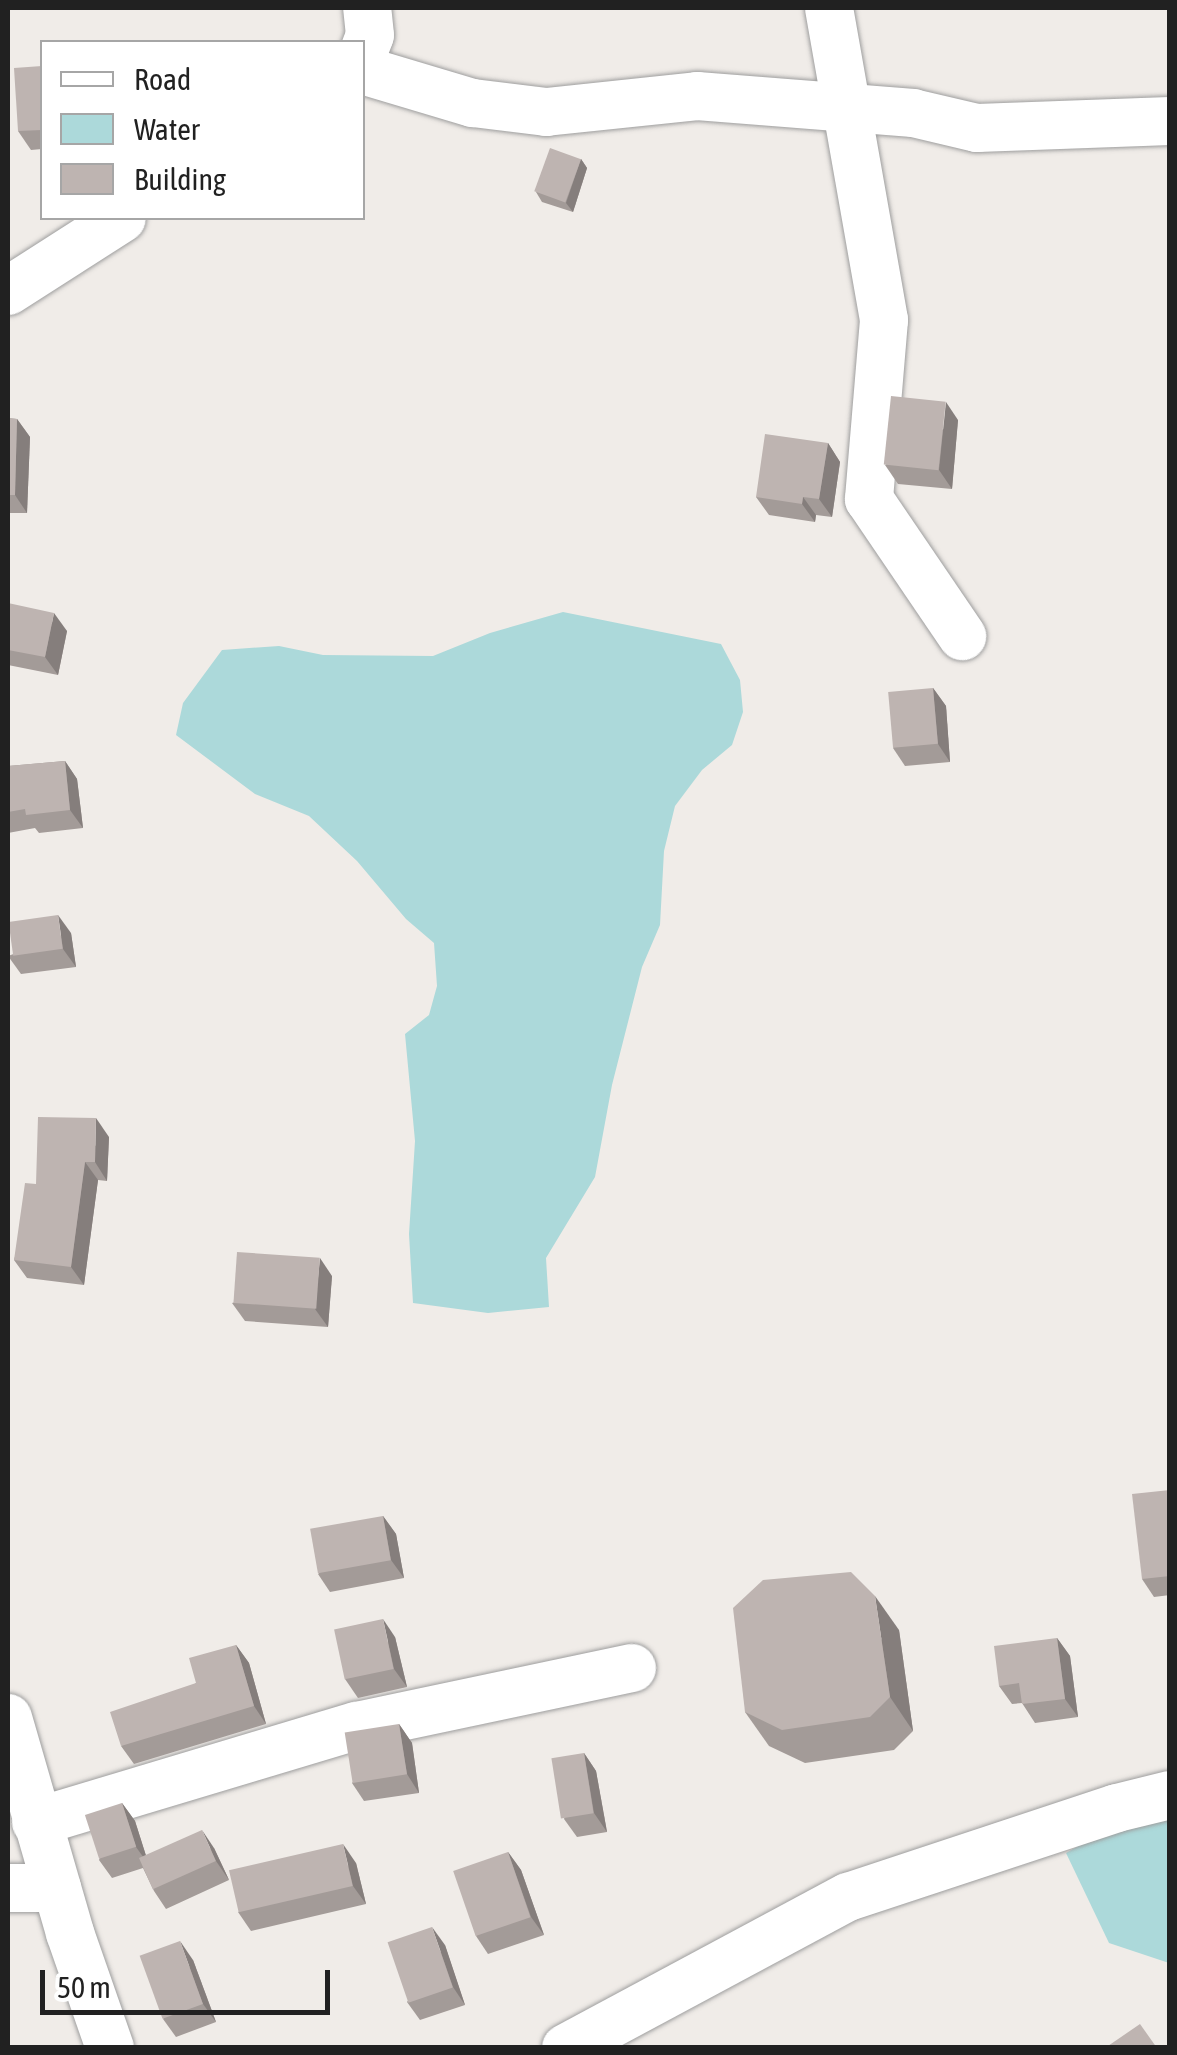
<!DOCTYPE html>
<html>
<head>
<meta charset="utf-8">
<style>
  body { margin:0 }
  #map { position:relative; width:1177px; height:2055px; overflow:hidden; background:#f0ece8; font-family:"Asap Condensed",sans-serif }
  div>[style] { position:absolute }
  .water>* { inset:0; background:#acd9da }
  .roads { filter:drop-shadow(0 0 2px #9e9e9e) drop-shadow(0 0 2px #9e9e9e) }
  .minor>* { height:48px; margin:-24px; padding:0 24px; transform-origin:24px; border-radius:24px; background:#fff }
  .wall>* { inset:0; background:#a39b98 }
  .shaded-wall>* { inset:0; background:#857e7c }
  .building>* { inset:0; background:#beb4b1; transform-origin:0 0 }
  span { translate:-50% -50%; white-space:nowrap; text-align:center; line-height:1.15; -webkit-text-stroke:8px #fff; paint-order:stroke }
  .frame { position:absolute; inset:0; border:10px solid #212121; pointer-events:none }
  .legend { position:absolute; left:40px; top:40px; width:325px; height:180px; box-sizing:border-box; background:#fff; border:2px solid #a6a6a6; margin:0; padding:12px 18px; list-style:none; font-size:30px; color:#212121 }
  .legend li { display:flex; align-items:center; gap:20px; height:50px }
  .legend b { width:50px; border:2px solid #a6a6a6 }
  .scale { position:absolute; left:40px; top:1970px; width:290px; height:45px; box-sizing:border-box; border:5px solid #212121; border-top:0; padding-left:12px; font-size:30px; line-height:35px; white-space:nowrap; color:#212121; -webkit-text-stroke:8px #fff; paint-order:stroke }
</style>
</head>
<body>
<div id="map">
  <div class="water">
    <i style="clip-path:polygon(563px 612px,721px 644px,740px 680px,743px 712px,732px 745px,702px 770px,675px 806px,664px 851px,660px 925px,642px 967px,612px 1085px,595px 1177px,546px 1258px,549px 1307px,488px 1313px,413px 1303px,409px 1234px,415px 1141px,405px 1034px,429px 1015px,437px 986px,434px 943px,406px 919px,357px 861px,309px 816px,255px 794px,176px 735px,183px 703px,222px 650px,279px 646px,323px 655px,433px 656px,490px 633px)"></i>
    <i style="clip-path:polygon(1169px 1815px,1169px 1963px,1109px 1943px,1066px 1853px,1105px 1831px)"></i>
  </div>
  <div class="roads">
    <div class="minor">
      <i style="left:829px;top:8px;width:317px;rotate:80deg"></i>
      <i style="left:884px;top:320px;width:180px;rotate:94.8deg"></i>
      <i style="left:869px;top:499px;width:166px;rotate:55.8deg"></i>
      <i style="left:362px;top:56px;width:22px;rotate:-69deg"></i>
      <i style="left:370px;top:35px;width:27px;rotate:-96deg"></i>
      <i style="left:362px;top:70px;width:116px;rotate:16.6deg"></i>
      <i style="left:473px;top:103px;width:74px;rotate:7deg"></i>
      <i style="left:546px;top:112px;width:152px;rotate:-6deg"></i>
      <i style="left:697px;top:96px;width:217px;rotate:4.5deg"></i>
      <i style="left:913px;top:113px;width:66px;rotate:13.2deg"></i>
      <i style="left:977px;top:128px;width:193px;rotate:-2.1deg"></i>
      <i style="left:8px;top:291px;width:135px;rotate:-32.6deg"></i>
      <i style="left:8px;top:1718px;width:224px;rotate:73.9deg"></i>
      <i style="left:70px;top:1933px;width:122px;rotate:70.8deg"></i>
      <i style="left:36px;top:1822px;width:335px;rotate:-16.7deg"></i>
      <i style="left:357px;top:1726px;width:281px;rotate:-11.9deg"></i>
      <i style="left:8px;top:1888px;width:49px"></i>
      <i style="left:566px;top:2048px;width:320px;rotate:-28.2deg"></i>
      <i style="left:848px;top:1897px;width:283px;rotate:-18.3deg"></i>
      <i style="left:1117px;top:1808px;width:55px;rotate:-13.8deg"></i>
    </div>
  </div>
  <div class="wall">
    <i style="clip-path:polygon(56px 8px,91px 8px,91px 9px,58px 10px)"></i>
    <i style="clip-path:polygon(42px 66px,42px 149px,31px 150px,18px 131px)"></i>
    <i style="clip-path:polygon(581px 159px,587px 168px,573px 212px,542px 202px,536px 192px)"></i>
    <i style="clip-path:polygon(8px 418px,17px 419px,30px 437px,27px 513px,8px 513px)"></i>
    <i style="clip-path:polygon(958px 420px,952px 489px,898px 484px,885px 465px)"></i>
    <i style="clip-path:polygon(828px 443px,840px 462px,832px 517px,816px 515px,815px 522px,769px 515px,756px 497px)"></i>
    <i style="clip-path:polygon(8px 603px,67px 631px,58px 675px,8px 665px)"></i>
    <i style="clip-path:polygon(933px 688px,946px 706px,950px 762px,905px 766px,893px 748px)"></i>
    <i style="clip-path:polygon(65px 761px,77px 779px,83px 828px,39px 833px,35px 828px,8px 833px,8px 766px)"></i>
    <i style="clip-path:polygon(71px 933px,76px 967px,21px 974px,8px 956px)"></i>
    <i style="clip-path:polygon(109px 1137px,107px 1181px,98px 1180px,84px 1285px,27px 1278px,14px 1260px,36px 1184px)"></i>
    <i style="clip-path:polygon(332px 1276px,328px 1327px,245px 1321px,232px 1303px)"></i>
    <i style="clip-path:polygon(1170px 1490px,1170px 1595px,1154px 1597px,1142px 1579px)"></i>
    <i style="clip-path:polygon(383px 1516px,396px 1534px,404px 1578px,330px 1592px,318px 1574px)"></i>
    <i style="clip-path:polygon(899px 1630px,913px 1731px,894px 1750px,805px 1763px,769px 1746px,745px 1712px)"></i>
    <i style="clip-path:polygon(395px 1637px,407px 1687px,358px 1698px,345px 1679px)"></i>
    <i style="clip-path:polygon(1057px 1638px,1070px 1656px,1078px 1717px,1035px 1723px,1022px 1703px,1012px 1704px,999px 1686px)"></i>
    <i style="clip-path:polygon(236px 1645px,249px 1663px,266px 1724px,134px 1764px,121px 1746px,196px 1683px)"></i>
    <i style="clip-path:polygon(399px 1724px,412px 1743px,419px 1793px,364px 1801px,352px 1783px)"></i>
    <i style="clip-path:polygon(584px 1753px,596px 1771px,607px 1832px,577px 1837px,564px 1819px)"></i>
    <i style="clip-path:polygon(122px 1803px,135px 1821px,146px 1856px,214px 1848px,229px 1880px,166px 1909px,154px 1891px,143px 1868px,112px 1878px,99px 1860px)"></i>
    <i style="clip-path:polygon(508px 1852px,521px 1870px,544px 1935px,488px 1954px,476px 1936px)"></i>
    <i style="clip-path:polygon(356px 1863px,366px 1904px,251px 1931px,238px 1912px)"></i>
    <i style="clip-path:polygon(445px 1945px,465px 2005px,420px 2020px,407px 2002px)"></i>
    <i style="clip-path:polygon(193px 1960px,216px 2022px,176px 2037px,163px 2019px)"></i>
  </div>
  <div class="shaded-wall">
    <i style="clip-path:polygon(581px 159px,587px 168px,573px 212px,566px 203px)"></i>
    <i style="clip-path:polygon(946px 402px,958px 420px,952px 489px,939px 470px)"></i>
    <i style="clip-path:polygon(17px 419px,30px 437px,27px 513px,15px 495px)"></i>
    <i style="clip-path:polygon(828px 443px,840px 462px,832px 517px,819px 499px)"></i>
    <i style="clip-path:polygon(803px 497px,816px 515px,815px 522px,802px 504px)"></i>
    <i style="clip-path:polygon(54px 613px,67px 631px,58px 675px,45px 657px)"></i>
    <i style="clip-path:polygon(933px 688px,946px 706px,950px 762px,938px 744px)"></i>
    <i style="clip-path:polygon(65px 761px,77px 779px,83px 828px,70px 810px)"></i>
    <i style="clip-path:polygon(58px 915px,71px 933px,76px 967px,63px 949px)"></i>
    <i style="clip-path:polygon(96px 1118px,109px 1137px,107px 1181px,95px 1162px)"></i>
    <i style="clip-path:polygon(85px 1162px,98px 1180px,84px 1285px,71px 1267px)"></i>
    <i style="clip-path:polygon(320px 1258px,332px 1276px,328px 1327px,315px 1309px)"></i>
    <i style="clip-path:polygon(383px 1516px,396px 1534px,404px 1578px,391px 1560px)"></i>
    <i style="clip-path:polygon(875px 1596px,899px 1630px,913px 1731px,890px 1697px)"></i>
    <i style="clip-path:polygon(383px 1619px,395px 1637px,407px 1687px,394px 1669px)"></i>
    <i style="clip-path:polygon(1057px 1638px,1070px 1656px,1078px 1717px,1065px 1699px)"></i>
    <i style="clip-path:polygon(236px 1645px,249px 1663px,266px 1724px,254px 1706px)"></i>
    <i style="clip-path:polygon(399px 1724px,412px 1743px,419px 1793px,407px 1774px)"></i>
    <i style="clip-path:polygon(584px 1753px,596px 1771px,607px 1832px,594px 1813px)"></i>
    <i style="clip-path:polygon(122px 1803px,135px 1821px,149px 1865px,136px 1847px)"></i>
    <i style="clip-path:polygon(202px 1830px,214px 1848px,229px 1880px,216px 1861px)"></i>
    <i style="clip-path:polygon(343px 1844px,356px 1863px,366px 1904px,353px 1886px)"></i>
    <i style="clip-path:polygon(508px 1852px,521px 1870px,544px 1935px,531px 1917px)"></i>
    <i style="clip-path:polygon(432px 1927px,445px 1945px,465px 2005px,453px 1987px)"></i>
    <i style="clip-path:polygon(180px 1941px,193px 1960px,216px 2022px,203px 2004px)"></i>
  </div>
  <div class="building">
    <i style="clip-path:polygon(42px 66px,42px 130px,18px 131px,14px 68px)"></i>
    <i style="left:550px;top:148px;width:33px;height:46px;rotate:20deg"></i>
    <i style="left:891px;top:396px;width:55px;height:69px;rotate:6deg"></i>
    <i style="clip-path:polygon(8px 418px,17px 419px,15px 495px,8px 495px)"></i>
    <i style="clip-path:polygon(765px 434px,828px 443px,819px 499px,803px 497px,802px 504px,756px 497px)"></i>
    <i style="clip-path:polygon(8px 603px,54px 613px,45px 657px,8px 650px)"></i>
    <i style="left:933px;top:688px;width:56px;height:45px;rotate:85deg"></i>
    <i style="clip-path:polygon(65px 761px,70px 810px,26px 815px,25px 809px,8px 812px,8px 766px)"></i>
    <i style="left:58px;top:915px;width:34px;height:50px;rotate:82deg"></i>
    <i style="clip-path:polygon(38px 1117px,96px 1118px,95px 1162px,85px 1162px,71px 1267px,14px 1260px,25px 1183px,36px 1184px)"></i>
    <i style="left:237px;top:1252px;width:83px;height:51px;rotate:4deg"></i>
    <i style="clip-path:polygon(1170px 1490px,1170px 1576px,1142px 1579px,1132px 1494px)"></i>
    <i style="left:383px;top:1516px;width:45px;height:74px;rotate:80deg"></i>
    <i style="clip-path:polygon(851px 1572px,875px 1596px,890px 1697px,870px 1717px,782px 1730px,745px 1712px,733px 1608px,763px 1580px)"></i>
    <i style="left:383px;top:1619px;width:51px;height:50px;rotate:78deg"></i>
    <i style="clip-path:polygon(1057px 1638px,1065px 1699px,1022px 1704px,1019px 1683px,999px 1686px,994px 1646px)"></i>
    <i style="clip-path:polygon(236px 1645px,254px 1706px,121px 1746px,110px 1712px,196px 1683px,189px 1658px)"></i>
    <i style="left:399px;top:1724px;width:51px;height:55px;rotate:81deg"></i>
    <i style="left:584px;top:1753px;width:61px;height:33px;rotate:81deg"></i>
    <i style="left:122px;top:1803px;width:46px;height:39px;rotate:72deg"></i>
    <i style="left:202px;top:1830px;width:34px;height:69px;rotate:66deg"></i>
    <i style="left:343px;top:1844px;width:43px;height:117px;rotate:77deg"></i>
    <i style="left:508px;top:1852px;width:69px;height:58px;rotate:71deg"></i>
    <i style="left:432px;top:1927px;width:64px;height:47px;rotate:71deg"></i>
    <i style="left:180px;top:1941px;width:67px;height:43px;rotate:70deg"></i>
    <i style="clip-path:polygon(1140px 2024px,1157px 2048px,1105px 2048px)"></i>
  </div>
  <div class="frame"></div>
  <ul class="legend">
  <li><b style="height:12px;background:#fff"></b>Road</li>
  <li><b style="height:28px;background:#acd9da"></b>Water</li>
  <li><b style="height:28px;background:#beb4b1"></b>Building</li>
  </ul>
  <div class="scale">50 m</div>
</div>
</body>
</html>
